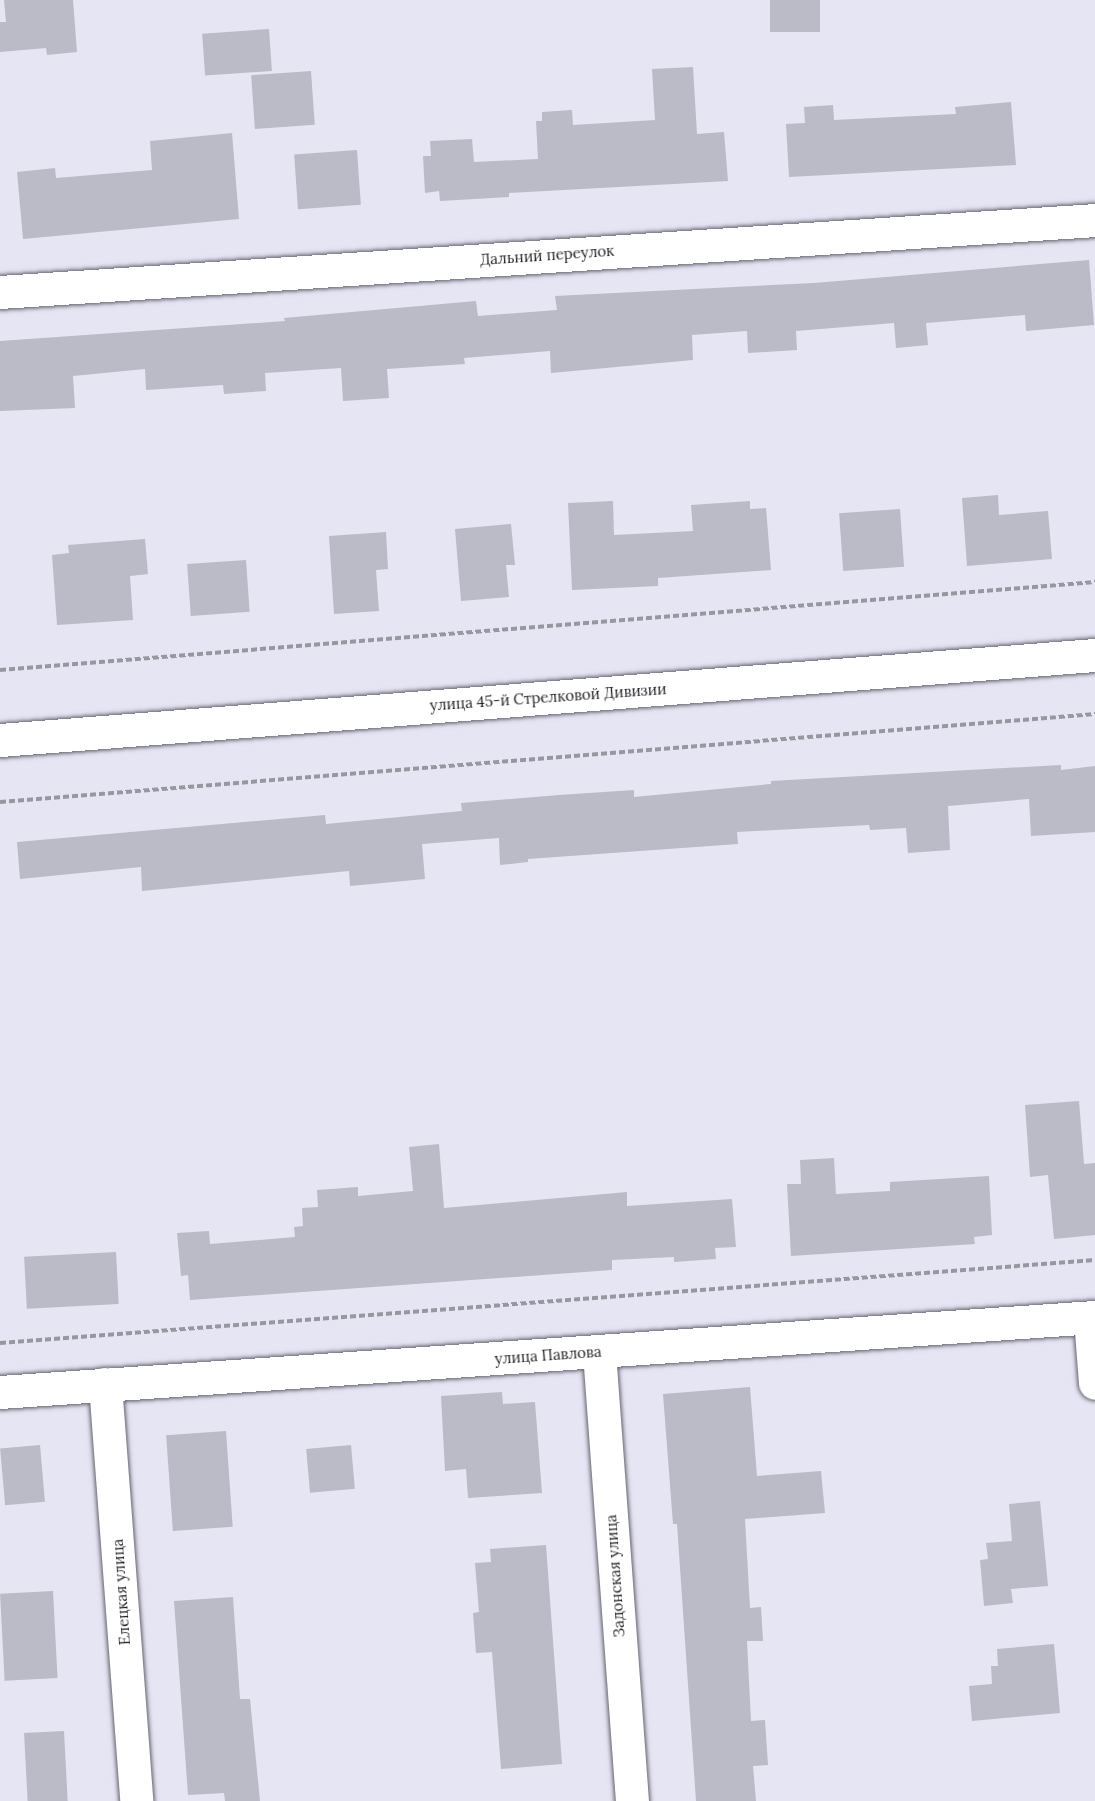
<!DOCTYPE html>
<html>
<head>
<meta charset="utf-8">
<style>
  body { margin:0 }
  #map { position:relative; width:1095px; height:1801px; overflow:hidden; background:#e6e5f3; font-family:Lora,serif }
  div>[style] { position:absolute }
  .building>* { inset:0; background:#bbbac7; transform-origin:0 0 }
  .path>* { height:4px; margin-top:-2px; transform-origin:0; background:repeating-linear-gradient(90deg,#9797a1 0 6px,transparent 0 9px) }
  .roads { filter:drop-shadow(0 0 2px #666470) drop-shadow(0 0 2px #666470) }
  .minor>* { height:33px; margin:-16.5px; padding:0 16.5px; transform-origin:16.5px; border-radius:16.5px; background:#fff }
  .secondary>* { height:33px; margin:-16.5px; padding:0 16.5px; transform-origin:16.5px; border-radius:16.5px; background:#fff }
  span { translate:-50% -50%; white-space:nowrap; text-align:center; line-height:1.15; -webkit-text-stroke:6px #fff; paint-order:stroke }
  .street-label { font-size:15px; color:#1d1d22 }
</style>
</head>
<body>
<div id="map">
  <div class="building">
    <i style="clip-path:polygon(4px 0,73px 0,77px 52px,47px 55px,46px 48px,0 52px,0 22px,6px 22px)"></i>
    <i style="left:770px;top:0;width:50px;height:32px"></i>
    <i style="left:269px;top:29px;width:42px;height:67px;rotate:86deg"></i>
    <i style="clip-path:polygon(693px 67px,697px 134px,724px 132px,728px 181px,509px 193px,509px 197px,440px 201px,439px 191px,425px 193px,423px 156px,431px 156px,430px 141px,472px 139px,474px 162px,538px 159px,536px 121px,542px 121px,542px 112px,572px 110px,573px 125px,655px 120px,652px 69px)"></i>
    <i style="left:311px;top:71px;width:54px;height:60px;rotate:86deg"></i>
    <i style="clip-path:polygon(1011px 102px,1016px 165px,789px 177px,786px 124px,805px 123px,804px 107px,833px 105px,834px 120px,956px 114px,955px 107px)"></i>
    <i style="clip-path:polygon(232px 133px,239px 219px,23px 239px,17px 172px,55px 168px,56px 178px,152px 170px,150px 141px)"></i>
    <i style="left:357px;top:150px;width:55px;height:63px;rotate:86deg"></i>
    <i style="clip-path:polygon(1089px 260px,1094px 325px,1026px 331px,1025px 315px,926px 323px,928px 345px,896px 348px,894px 323px,796px 331px,797px 350px,748px 353px,747px 331px,692px 335px,693px 360px,551px 373px,550px 351px,464px 358px,465px 364px,387px 369px,389px 398px,343px 401px,341px 368px,265px 373px,266px 391px,224px 394px,223px 385px,146px 390px,145px 369px,73px 376px,75px 408px,0 411px,0 341px,285px 321px,284px 318px,476px 301px,478px 316px,557px 310px,555px 296px,814px 283px)"></i>
    <i style="clip-path:polygon(998px 495px,999px 515px,1048px 511px,1052px 559px,967px 566px,962px 498px)"></i>
    <i style="clip-path:polygon(613px 501px,614px 535px,693px 531px,691px 505px,750px 501px,750px 509px,766px 508px,771px 570px,658px 578px,658px 586px,572px 590px,568px 503px)"></i>
    <i style="left:900px;top:509px;width:58px;height:61px;rotate:86deg"></i>
    <i style="clip-path:polygon(511px 524px,515px 565px,506px 565px,509px 597px,461px 601px,455px 529px)"></i>
    <i style="clip-path:polygon(386px 532px,388px 569px,376px 570px,379px 611px,334px 614px,329px 536px)"></i>
    <i style="clip-path:polygon(145px 539px,148px 574px,130px 576px,133px 620px,57px 625px,52px 555px,69px 553px,68px 545px)"></i>
    <i style="left:246px;top:560px;width:52px;height:59px;rotate:86deg"></i>
    <i style="clip-path:polygon(1061px 765px,1061px 770px,1095px 766px,1095px 832px,1031px 836px,1029px 799px,948px 806px,950px 850px,908px 853px,906px 828px,870px 830px,869px 825px,737px 832px,738px 844px,528px 859px,528px 862px,500px 865px,499px 838px,422px 844px,425px 879px,350px 886px,349px 871px,142px 891px,141px 867px,20px 879px,17px 842px,325px 815px,326px 824px,462px 811px,461px 803px,559px 795px,634px 790px,634px 797px,771px 784px,771px 781px)"></i>
    <i style="clip-path:polygon(1079px 1101px,1084px 1164px,1095px 1163px,1095px 1235px,1054px 1239px,1048px 1175px,1030px 1177px,1025px 1105px)"></i>
    <i style="clip-path:polygon(439px 1144px,444px 1208px,627px 1192px,627px 1206px,732px 1199px,736px 1247px,715px 1248px,716px 1259px,674px 1262px,674px 1257px,612px 1260px,612px 1270px,190px 1300px,188px 1275px,181px 1276px,177px 1233px,209px 1231px,210px 1244px,295px 1237px,294px 1227px,303px 1226px,302px 1208px,318px 1207px,317px 1190px,358px 1187px,358px 1196px,413px 1191px,409px 1147px)"></i>
    <i style="clip-path:polygon(834px 1158px,836px 1194px,890px 1191px,890px 1182px,989px 1176px,992px 1235px,974px 1237px,975px 1244px,791px 1256px,787px 1184px,801px 1184px,800px 1160px)"></i>
    <i style="left:116px;top:1252px;width:52px;height:92px;rotate:87deg"></i>
    <i style="clip-path:polygon(750px 1387px,757px 1476px,821px 1471px,825px 1513px,745px 1519px,750px 1608px,761px 1607px,763px 1641px,747px 1641px,751px 1721px,765px 1720px,768px 1765px,753px 1766px,756px 1801px,696px 1801px,677px 1524px,673px 1524px,663px 1394px)"></i>
    <i style="clip-path:polygon(502px 1392px,503px 1404px,535px 1402px,542px 1493px,468px 1498px,466px 1469px,445px 1471px,441px 1396px)"></i>
    <i style="left:226px;top:1431px;width:96px;height:60px;rotate:86deg"></i>
    <i style="left:40px;top:1445px;width:57px;height:40px;rotate:85deg"></i>
    <i style="left:351px;top:1445px;width:44px;height:45px;rotate:85deg"></i>
    <i style="clip-path:polygon(1040px 1501px,1048px 1586px,1011px 1589px,1013px 1603px,984px 1606px,980px 1560px,988px 1559px,986px 1543px,1012px 1541px,1009px 1504px)"></i>
    <i style="clip-path:polygon(546px 1545px,562px 1764px,501px 1769px,492px 1652px,476px 1653px,473px 1613px,479px 1612px,475px 1563px,491px 1562px,490px 1549px)"></i>
    <i style="left:53px;top:1591px;width:87px;height:53px;rotate:87deg"></i>
    <i style="clip-path:polygon(233px 1597px,240px 1699px,250px 1699px,260px 1801px,225px 1801px,224px 1793px,188px 1795px,174px 1601px)"></i>
    <i style="clip-path:polygon(1054px 1644px,1060px 1713px,972px 1721px,969px 1686px,992px 1684px,991px 1666px,998px 1666px,997px 1649px)"></i>
    <i style="left:64px;top:1731px;width:70px;height:40px;rotate:87deg"></i>
  </div>
  <div class="path">
    <i style="left:0;top:670px;width:1099px;rotate:-4.59deg"></i>
    <i style="left:0;top:802px;width:1099px;rotate:-4.59deg"></i>
    <i style="left:0;top:1343px;width:1098px;rotate:-4.33deg"></i>
  </div>
  <div class="roads">
    <div class="minor">
      <i style="left:0;top:292px;width:1097px;rotate:-3.76deg"></i>
      <i style="left:1090px;top:1318px;width:65px;rotate:85.6deg"></i>
      <i style="left:599px;top:1352px;width:450px;rotate:85.8deg"></i>
      <i style="left:105px;top:1384px;width:418px;rotate:85.7deg"></i>
      <i style="left:0;top:1392px;width:1098px;rotate:-3.92deg"></i>
    </div>
    <div class="secondary">
      <i style="left:0;top:740px;width:1098px;rotate:-4.44deg"></i>
    </div>
  </div>
  <div class="street-label">
    <span style="left:547px;top:255px;rotate:-4deg">Дальний переулок</span>
    <span style="left:548px;top:697px;rotate:-4deg">улица 45-й Стрелковой Дивизии</span>
    <span style="left:548px;top:1355px;rotate:-4deg">улица Павлова</span>
    <span style="left:615px;top:1576px;rotate:-94deg">Задонская улица</span>
    <span style="left:121px;top:1592px;rotate:-94deg">Елецкая улица</span>
  </div>
</div>
</body>
</html>
